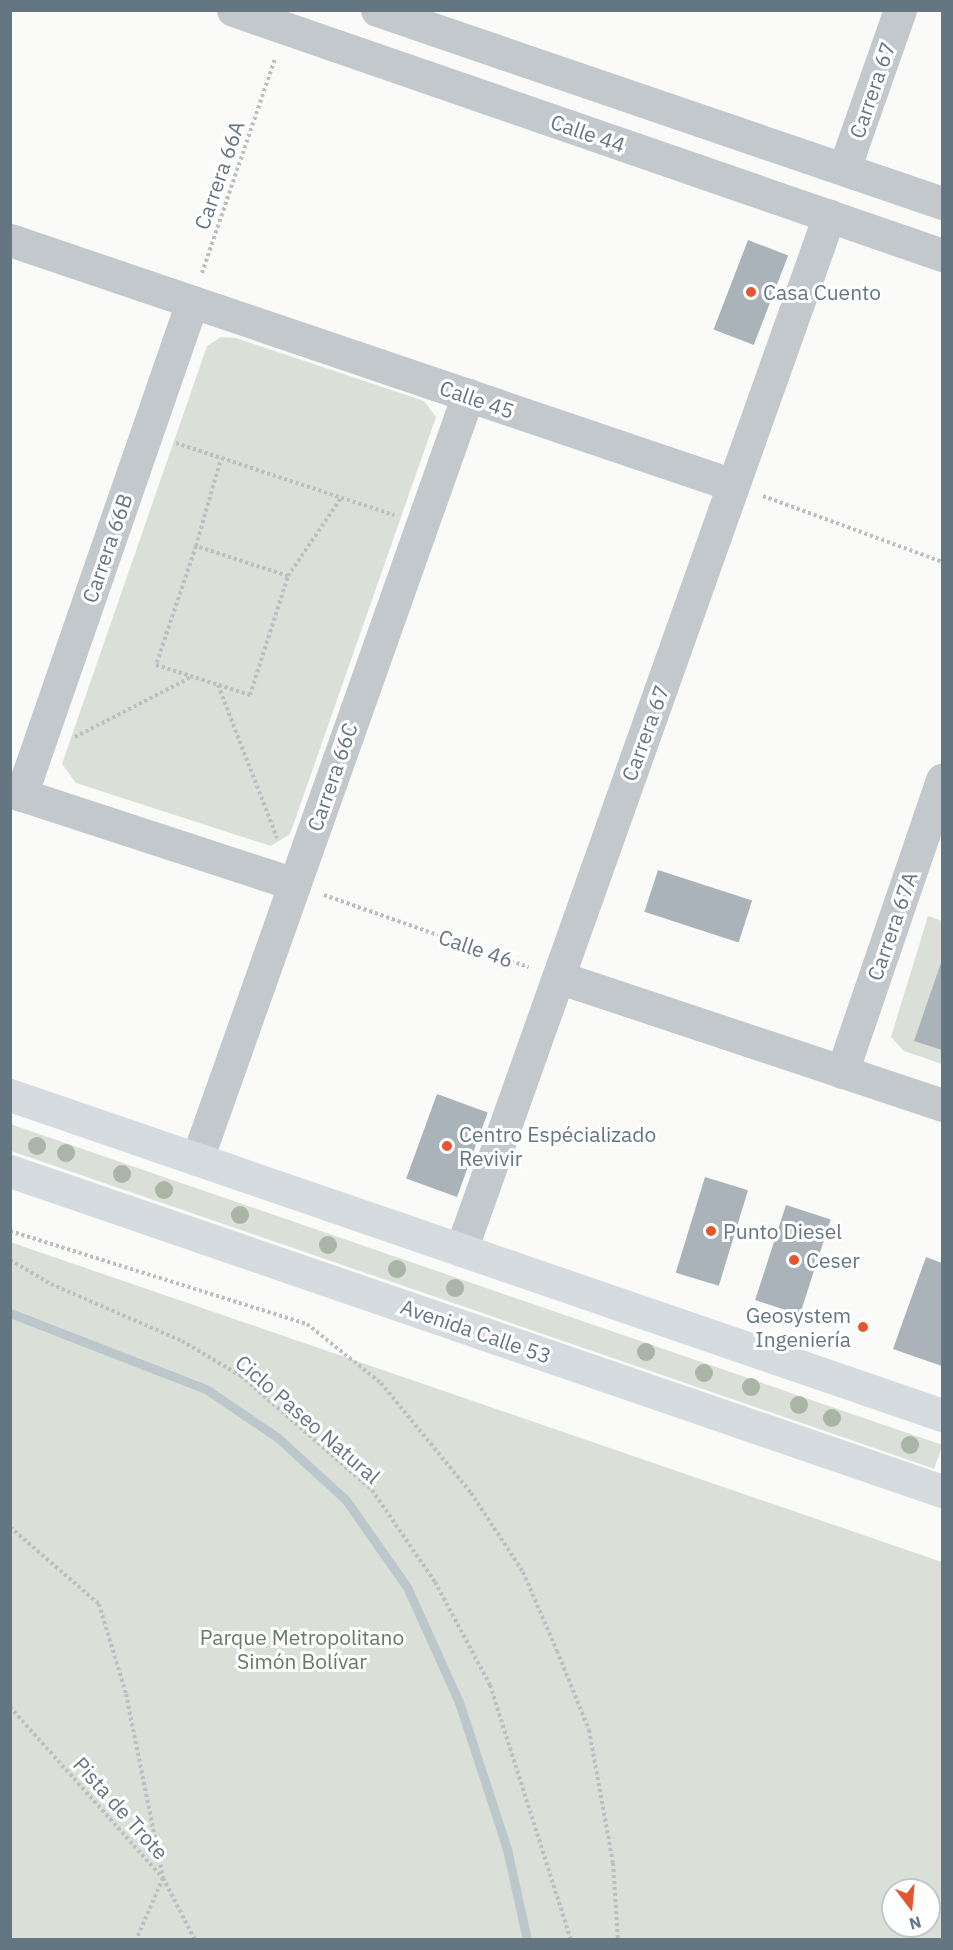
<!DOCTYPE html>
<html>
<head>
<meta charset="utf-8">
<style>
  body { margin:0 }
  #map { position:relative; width:953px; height:1950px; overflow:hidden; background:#fafaf8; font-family:"IBM Plex Sans",sans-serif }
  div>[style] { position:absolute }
  .green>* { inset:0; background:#dadfd7; transform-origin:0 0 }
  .stream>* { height:9px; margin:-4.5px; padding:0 4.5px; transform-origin:4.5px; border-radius:4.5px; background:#bbc7cb }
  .building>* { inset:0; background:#aab3b9; transform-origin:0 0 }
  .path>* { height:4px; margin-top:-2px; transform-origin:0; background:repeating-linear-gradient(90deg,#bbbfc2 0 3px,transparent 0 6px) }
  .minor>* { height:33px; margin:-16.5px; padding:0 16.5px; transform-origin:16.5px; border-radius:16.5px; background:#c3c8cc }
  .major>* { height:33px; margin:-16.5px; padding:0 16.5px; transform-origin:16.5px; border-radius:16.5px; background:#d6dbdf }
  .trees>* { width:18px; height:18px; margin:-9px; border-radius:50%; background:#aab4a7 }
  .dots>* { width:16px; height:16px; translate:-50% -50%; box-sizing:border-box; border:3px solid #fff; border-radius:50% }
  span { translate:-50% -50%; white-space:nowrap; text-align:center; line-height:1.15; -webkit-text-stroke:6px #fff; paint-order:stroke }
  .street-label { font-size:21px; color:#657683 }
  .poi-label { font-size:21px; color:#657683 }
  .left { translate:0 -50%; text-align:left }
  .right { translate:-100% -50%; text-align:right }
  .park-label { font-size:21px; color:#687a64 }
  .frame { position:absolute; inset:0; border:12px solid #657683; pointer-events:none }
  .north { position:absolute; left:881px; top:1878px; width:60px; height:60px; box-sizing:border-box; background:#fff; border:2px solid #c1c8cd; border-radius:50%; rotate:164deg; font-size:16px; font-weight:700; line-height:24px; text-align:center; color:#657683 }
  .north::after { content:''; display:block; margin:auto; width:21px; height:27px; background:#e4572e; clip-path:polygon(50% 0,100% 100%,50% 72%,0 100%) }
</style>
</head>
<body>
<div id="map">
  <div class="green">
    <i style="clip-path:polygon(221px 337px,236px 338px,424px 401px,436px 417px,290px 834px,271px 846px,76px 783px,62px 764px,207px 346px)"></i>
    <i style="clip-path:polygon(928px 916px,942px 921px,942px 1064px,904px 1051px,891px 1037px)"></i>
    <i style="left:10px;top:1124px;width:986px;height:25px;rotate:19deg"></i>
    <i style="clip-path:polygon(evenodd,10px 1242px,942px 1562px,942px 1939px,11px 1939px,10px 1242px,893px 1890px,929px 1890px,929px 1926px,893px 1926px,893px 1890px)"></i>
  </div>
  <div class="stream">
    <i style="left:10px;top:1313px;width:210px;rotate:21.2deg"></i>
    <i style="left:206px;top:1389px;width:86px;rotate:34.1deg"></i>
    <i style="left:277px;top:1437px;width:93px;rotate:42.4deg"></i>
    <i style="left:346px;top:1500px;width:106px;rotate:55deg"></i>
    <i style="left:407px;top:1587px;width:126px;rotate:65.7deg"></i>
    <i style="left:459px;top:1702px;width:155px;rotate:71.9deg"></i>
    <i style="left:507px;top:1849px;width:93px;rotate:77.6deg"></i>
  </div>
  <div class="building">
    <i style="left:748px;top:240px;width:43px;height:96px;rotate:21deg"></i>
    <i style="left:658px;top:870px;width:99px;height:44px;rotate:18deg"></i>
    <i style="clip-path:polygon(942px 960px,942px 1050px,914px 1041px)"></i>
    <i style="left:437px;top:1094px;width:54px;height:90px;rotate:20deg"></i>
    <i style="left:705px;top:1177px;width:45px;height:100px;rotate:17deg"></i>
    <i style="left:786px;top:1205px;width:47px;height:100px;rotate:18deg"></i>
    <i style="clip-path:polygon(926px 1257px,942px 1263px,942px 1366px,893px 1349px)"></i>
  </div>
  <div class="path">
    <i style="left:202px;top:273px;width:227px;rotate:-71.2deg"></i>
    <i style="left:176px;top:443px;width:230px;rotate:18.3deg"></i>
    <i style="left:763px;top:496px;width:191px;rotate:20.2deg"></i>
    <i style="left:196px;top:546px;width:91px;rotate:-74.1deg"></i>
    <i style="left:288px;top:576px;width:97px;rotate:-161.9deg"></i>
    <i style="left:196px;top:546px;width:126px;rotate:108.6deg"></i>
    <i style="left:156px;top:665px;width:99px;rotate:17.7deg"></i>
    <i style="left:250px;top:695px;width:125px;rotate:-72.3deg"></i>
    <i style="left:288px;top:576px;width:94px;rotate:-55.8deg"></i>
    <i style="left:218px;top:685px;width:164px;rotate:68.9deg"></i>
    <i style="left:75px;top:737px;width:131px;rotate:-27.3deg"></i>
    <i style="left:324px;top:895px;width:217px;rotate:19.4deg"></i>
    <i style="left:10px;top:1231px;width:311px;rotate:17.4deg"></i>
    <i style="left:307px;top:1324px;width:95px;rotate:38.6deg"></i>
    <i style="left:381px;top:1383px;width:142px;rotate:50.7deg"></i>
    <i style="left:471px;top:1493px;width:95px;rotate:56.6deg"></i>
    <i style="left:523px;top:1572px;width:86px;rotate:66.7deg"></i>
    <i style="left:557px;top:1651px;width:85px;rotate:67.9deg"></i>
    <i style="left:589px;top:1730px;width:135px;rotate:79.8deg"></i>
    <i style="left:613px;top:1863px;width:77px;rotate:86.3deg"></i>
    <i style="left:10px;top:1260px;width:48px;rotate:30.3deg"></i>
    <i style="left:51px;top:1284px;width:143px;rotate:23.5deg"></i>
    <i style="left:182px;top:1341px;width:69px;rotate:30.7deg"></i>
    <i style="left:241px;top:1376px;width:174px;rotate:41deg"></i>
    <i style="left:372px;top:1490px;width:112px;rotate:55.6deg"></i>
    <i style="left:435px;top:1582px;width:117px;rotate:61.9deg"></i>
    <i style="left:490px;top:1685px;width:268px;rotate:72.4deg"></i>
    <i style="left:10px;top:1527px;width:118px;rotate:40.9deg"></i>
    <i style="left:99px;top:1604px;width:94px;rotate:73.3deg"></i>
    <i style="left:126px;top:1694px;width:188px;rotate:78.6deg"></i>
    <i style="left:163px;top:1878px;width:68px;rotate:113.5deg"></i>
    <i style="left:10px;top:1707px;width:229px;rotate:48.2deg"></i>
    <i style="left:163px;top:1878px;width:70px;rotate:62.7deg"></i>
  </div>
  <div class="minor">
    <i style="left:233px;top:10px;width:750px;rotate:19.06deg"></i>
    <i style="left:377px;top:10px;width:597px;rotate:18.86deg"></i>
    <i style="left:844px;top:169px;width:169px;rotate:-70.6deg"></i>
    <i style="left:10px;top:240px;width:763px;rotate:18.72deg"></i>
    <i style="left:10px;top:791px;width:299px;rotate:18.1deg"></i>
    <i style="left:21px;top:795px;width:522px;rotate:-70.87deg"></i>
    <i style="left:558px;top:977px;width:405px;rotate:18.4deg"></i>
    <i style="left:842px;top:1072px;width:309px;rotate:-71.1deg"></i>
    <i style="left:197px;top:1159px;width:811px;rotate:-70.47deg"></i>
    <i style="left:461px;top:1250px;width:1098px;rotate:-70.41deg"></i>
  </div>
  <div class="major">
    <i style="left:10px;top:1095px;width:985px;rotate:18.95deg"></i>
    <i style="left:10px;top:1171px;width:985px;rotate:18.95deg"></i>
  </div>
  <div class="trees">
    <i style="left:37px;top:1146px"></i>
    <i style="left:66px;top:1153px"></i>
    <i style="left:122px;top:1174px"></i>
    <i style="left:164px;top:1190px"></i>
    <i style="left:240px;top:1215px"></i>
    <i style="left:328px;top:1245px"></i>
    <i style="left:397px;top:1269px"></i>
    <i style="left:455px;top:1288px"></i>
    <i style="left:646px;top:1352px"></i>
    <i style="left:704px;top:1373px"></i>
    <i style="left:751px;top:1387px"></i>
    <i style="left:799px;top:1405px"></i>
    <i style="left:832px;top:1418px"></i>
    <i style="left:910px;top:1445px"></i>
  </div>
  <div class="dots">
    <i style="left:751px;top:292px;background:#e4572e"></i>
    <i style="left:447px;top:1146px;background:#e4572e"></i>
    <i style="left:711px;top:1231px;background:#e4572e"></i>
    <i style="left:794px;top:1260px;background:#e4572e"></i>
    <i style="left:863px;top:1327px;background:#e4572e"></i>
  </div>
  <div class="street-label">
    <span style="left:872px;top:90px;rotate:-71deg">Carrera 67</span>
    <span style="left:588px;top:133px;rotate:19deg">Calle 44</span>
    <span style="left:219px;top:175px;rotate:-71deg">Carrera 66A</span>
    <span style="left:477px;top:399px;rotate:19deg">Calle 45</span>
    <span style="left:107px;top:548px;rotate:-71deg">Carrera 66B</span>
    <span style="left:645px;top:733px;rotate:-70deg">Carrera 67</span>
    <span style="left:332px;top:777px;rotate:-71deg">Carrera 66C</span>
    <span style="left:892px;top:926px;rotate:-71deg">Carrera 67A</span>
    <span style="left:476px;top:948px;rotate:19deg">Calle 46</span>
    <span style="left:476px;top:1331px;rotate:19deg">Avenida Calle 53</span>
    <span style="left:308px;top:1419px;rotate:41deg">Ciclo Paseo Natural</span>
    <span style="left:121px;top:1808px;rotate:48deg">Pista de Trote</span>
  </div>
  <div class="poi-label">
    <span class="left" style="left:763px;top:292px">Casa Cuento</span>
    <span class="left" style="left:459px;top:1146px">Centro Espécializado<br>Revivir</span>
    <span class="left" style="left:723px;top:1231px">Punto Diesel</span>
    <span class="left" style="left:806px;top:1260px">Ceser</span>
    <span class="right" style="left:851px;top:1327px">Geosystem<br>Ingeniería</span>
  </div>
  <div class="park-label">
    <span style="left:302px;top:1649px">Parque Metropolitano<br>Simón Bolívar</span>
  </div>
  <div class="frame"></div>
  <div class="north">N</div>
</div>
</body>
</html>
